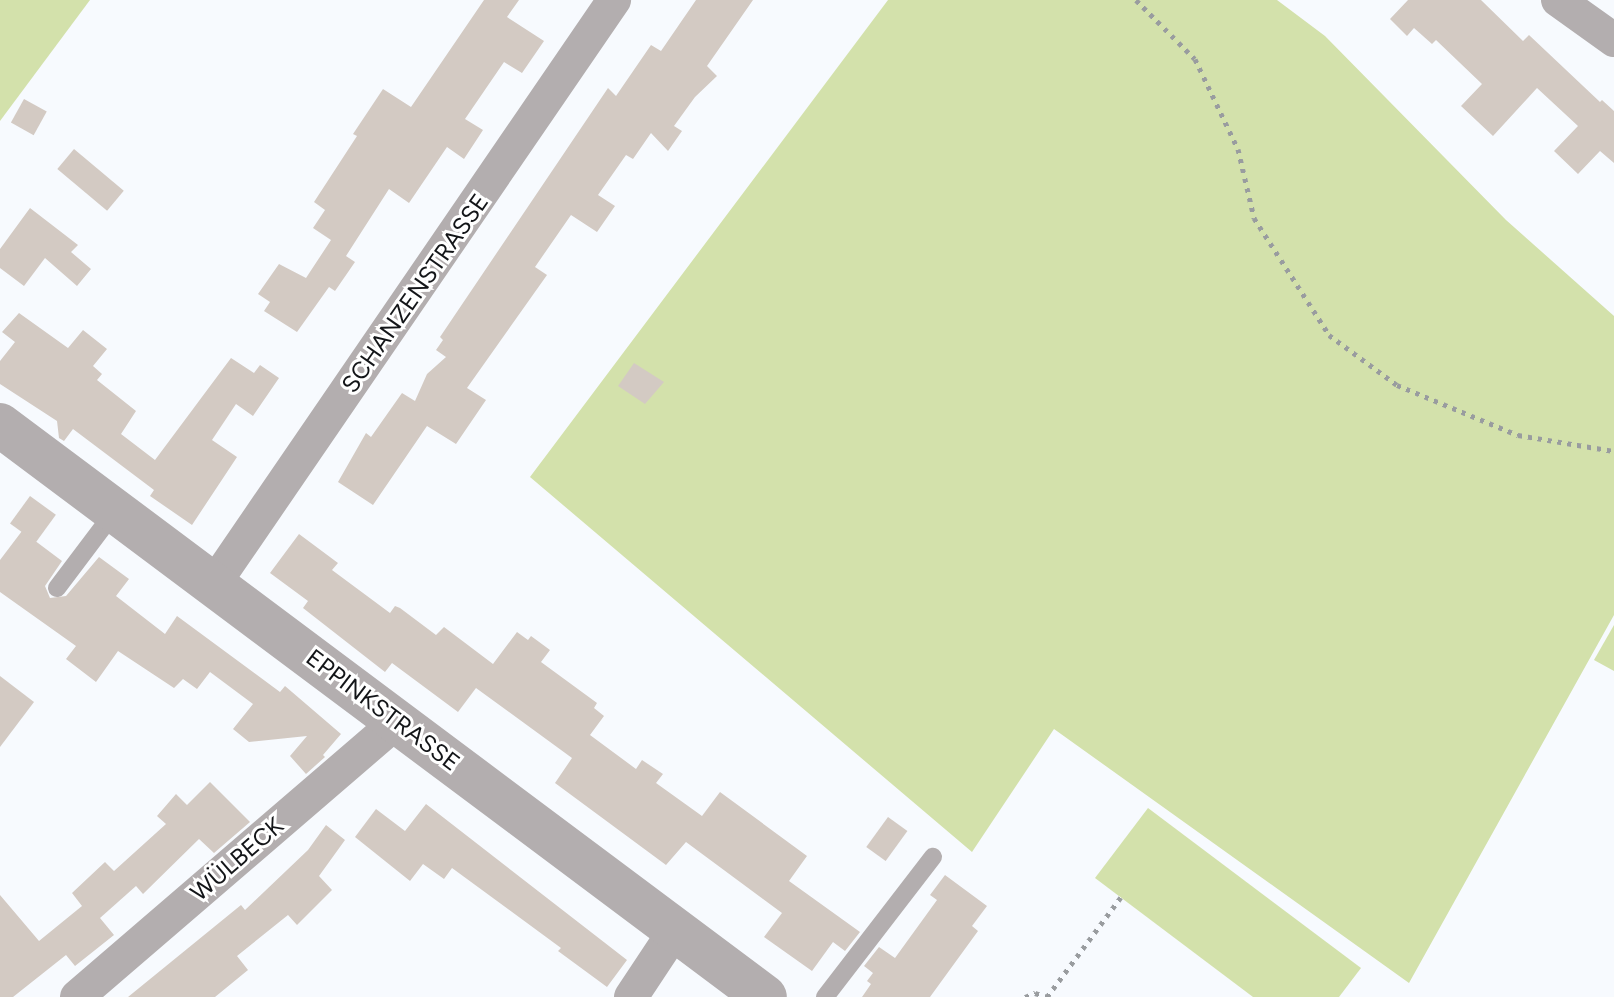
<!DOCTYPE html>
<html>
<head>
<meta charset="utf-8">
<style>
  body { margin:0 }
  #map { position:relative; width:1614px; height:997px; overflow:hidden; background:#f7fafe; font-family:Figtree,sans-serif }
  div>[style] { position:absolute }
  .green>* { inset:0; background:#d3e1ab }
  .building>* { inset:0; background:#d3cac3; transform-origin:0 0 }
  .path>* { height:5px; margin-top:-2.5px; transform-origin:0; background:repeating-linear-gradient(90deg,#999c9f 0 4px,transparent 0 10px) }
  .service>* { height:18px; margin:-9px; padding:0 9px; transform-origin:9px; border-radius:9px; background:#b3aeaf }
  .minor>* { height:34px; margin:-17px; padding:0 17px; transform-origin:17px; border-radius:17px; background:#b3aeaf }
  .tertiary>* { height:44px; margin:-22px; padding:0 22px; transform-origin:22px; border-radius:22px; background:#b3aeaf }
  span { translate:-50% -50%; white-space:nowrap; text-align:center; line-height:1.15; -webkit-text-stroke:6px #fff; paint-order:stroke }
  .street-label { font-size:24px; color:#131518 }
</style>
</head>
<body>
<div id="map">
  <div class="green">
    <i style="clip-path:polygon(0 0,90px 0,0 121px)"></i>
    <i style="clip-path:polygon(888px 0,1277px 0,1325px 36px,1506px 220px,1614px 316px,1614px 615px,1409px 983px,1054px 729px,972px 852px,530px 477px)"></i>
    <i style="clip-path:polygon(1614px 625px,1614px 671px,1594px 660px)"></i>
    <i style="clip-path:polygon(1148px 808px,1361px 968px,1339px 997px,1253px 997px,1095px 878px)"></i>
  </div>
  <div class="building">
    <i style="clip-path:polygon(484px 0,519px 0,507px 17px,544px 41px,522px 73px,504px 62px,465px 119px,483px 130px,464px 159px,447px 147px,409px 203px,389px 189px,346px 256px,355px 262px,335px 291px,329px 287px,297px 332px,264px 311px,270px 302px,258px 294px,279px 264px,306px 278px,331px 240px,313px 228px,325px 210px,314px 202px,357px 136px,353px 134px,383px 89px,411px 107px)"></i>
    <i style="clip-path:polygon(696px 0,753px 0,707px 66px,717px 76px,695px 97px,674px 126px,682px 131px,668px 151px,651px 133px,633px 159px,626px 155px,598px 195px,615px 206px,597px 232px,571px 215px,535px 267px,547px 275px,467px 388px,486px 400px,456px 444px,427px 426px,373px 505px,338px 482px,366px 433px,371px 437px,402px 393px,415px 401px,427px 374px,446px 357px,436px 350px,443px 340px,440px 337px,608px 88px,616px 96px,651px 45px,661px 51px)"></i>
    <i style="clip-path:polygon(1408px 0,1481px 0,1523px 41px,1529px 35px,1600px 102px,1602px 100px,1614px 111px,1614px 163px,1600px 151px,1578px 174px,1554px 151px,1578px 126px,1537px 88px,1493px 136px,1461px 106px,1482px 84px,1436px 40px,1432px 44px,1414px 28px,1407px 36px,1390px 19px)"></i>
    <i style="left:24px;top:99px;width:26px;height:27px;rotate:29deg"></i>
    <i style="left:74px;top:149px;width:65px;height:26px;rotate:40deg"></i>
    <i style="clip-path:polygon(30px 208px,78px 245px,71px 252px,91px 269px,77px 286px,45px 258px,24px 286px,0 268px,0 249px)"></i>
    <i style="clip-path:polygon(19px 313px,68px 348px,83px 330px,107px 349px,93px 366px,102px 374px,97px 380px,136px 411px,121px 434px,155px 460px,231px 358px,254px 373px,260px 365px,279px 378px,253px 416px,236px 404px,212px 440px,237px 457px,192px 525px,150px 496px,154px 490px,73px 429px,64px 441px,59px 438px,57px 421px,0 384px,0 361px,15px 342px,2px 332px)"></i>
    <i style="clip-path:polygon(634px 363px,664px 382px,645px 404px,618px 386px)"></i>
    <i style="left:30px;top:496px;width:32px;height:34px;rotate:36deg"></i>
    <i style="clip-path:polygon(22px 531px,62px 561px,45px 586px,50px 598px,66px 596px,99px 557px,129px 579px,116px 596px,165px 634px,177px 616px,280px 692px,285px 686px,341px 734px,323px 755px,325px 757px,306px 774px,290px 756px,307px 736px,249px 742px,233px 729px,253px 704px,210px 672px,197px 689px,183px 679px,174px 688px,118px 651px,96px 682px,66px 659px,76px 646px,0 592px,0 560px)"></i>
    <i style="clip-path:polygon(299px 534px,338px 563px,332px 570px,390px 613px,395px 606px,400px 608px,436px 635px,444px 627px,493px 664px,517px 632px,528px 640px,531px 636px,550px 650px,541px 662px,597px 703px,594px 708px,604px 716px,590px 735px,636px 769px,642px 760px,663px 774px,656px 783px,702px 816px,720px 792px,807px 856px,789px 881px,860px 932px,845px 951px,833px 942px,812px 971px,764px 937px,782px 913px,686px 842px,666px 865px,555px 783px,572px 758px,476px 688px,458px 712px,392px 663px,385px 672px,303px 608px,308px 601px,270px 573px)"></i>
    <i style="clip-path:polygon(0 676px,34px 702px,0 747px)"></i>
    <i style="clip-path:polygon(210px 782px,250px 822px,214px 853px,199px 839px,143px 894px,136px 886px,100px 918px,114px 935px,75px 966px,66px 955px,13px 997px,0 997px,0 895px,39px 941px,82px 906px,72px 893px,105px 862px,114px 871px,166px 824px,157px 816px,176px 794px,187px 805px)"></i>
    <i style="clip-path:polygon(426px 804px,627px 960px,607px 987px,558px 951px,561px 948px,452px 868px,444px 879px,423px 864px,410px 881px,355px 837px,376px 809px,405px 831px)"></i>
    <i style="left:888px;top:817px;width:24px;height:37px;rotate:36deg"></i>
    <i style="clip-path:polygon(326px 825px,345px 840px,319px 876px,332px 890px,297px 925px,288px 915px,237px 956px,248px 970px,215px 997px,128px 997px,241px 905px,245px 910px,308px 850px)"></i>
    <i style="clip-path:polygon(945px 875px,987px 906px,972px 926px,978px 931px,930px 997px,862px 997px,871px 984px,867px 981px,873px 973px,864px 966px,879px 947px,895px 958px,937px 900px,930px 895px)"></i>
  </div>
  <div class="path">
    <i style="left:1136px;top:0;width:83px;rotate:45deg"></i>
    <i style="left:1195px;top:59px;width:100px;rotate:64.5deg"></i>
    <i style="left:1238px;top:149px;width:71px;rotate:76.9deg"></i>
    <i style="left:1254px;top:218px;width:139px;rotate:57.3deg"></i>
    <i style="left:1329px;top:335px;width:84px;rotate:36.3deg"></i>
    <i style="left:1397px;top:385px;width:131px;rotate:22.5deg"></i>
    <i style="left:1518px;top:435px;width:97px;rotate:9.5deg"></i>
    <i style="left:1025px;top:997px;width:11px;rotate:-22deg"></i>
    <i style="left:1035px;top:993px;width:13px;rotate:18deg"></i>
    <i style="left:1047px;top:997px;width:124px;rotate:-53.5deg"></i>
  </div>
  <div class="service">
    <i style="left:57px;top:588px;width:96px;rotate:-53deg"></i>
    <i style="left:825px;top:997px;width:177px;rotate:-52.4deg"></i>
  </div>
  <div class="minor">
    <i style="left:1558px;top:0;width:69px;rotate:35.5deg"></i>
    <i style="left:214px;top:584px;width:708px;rotate:-55.59deg"></i>
    <i style="left:77px;top:997px;width:423px;rotate:-40.7deg"></i>
    <i style="left:631px;top:997px;width:82px;rotate:-56.5deg"></i>
  </div>
  <div class="tertiary">
    <i style="left:0;top:425px;width:955px;rotate:36.79deg"></i>
  </div>
  <div class="street-label">
    <span style="left:415px;top:293px;rotate:-55deg">SCHANZENSTRASSE</span>
    <span style="left:383px;top:710px;rotate:37deg">EPPINKSTRASSE</span>
    <span style="left:237px;top:859px;rotate:-41deg">WÜLBECK</span>
  </div>
</div>
</body>
</html>
